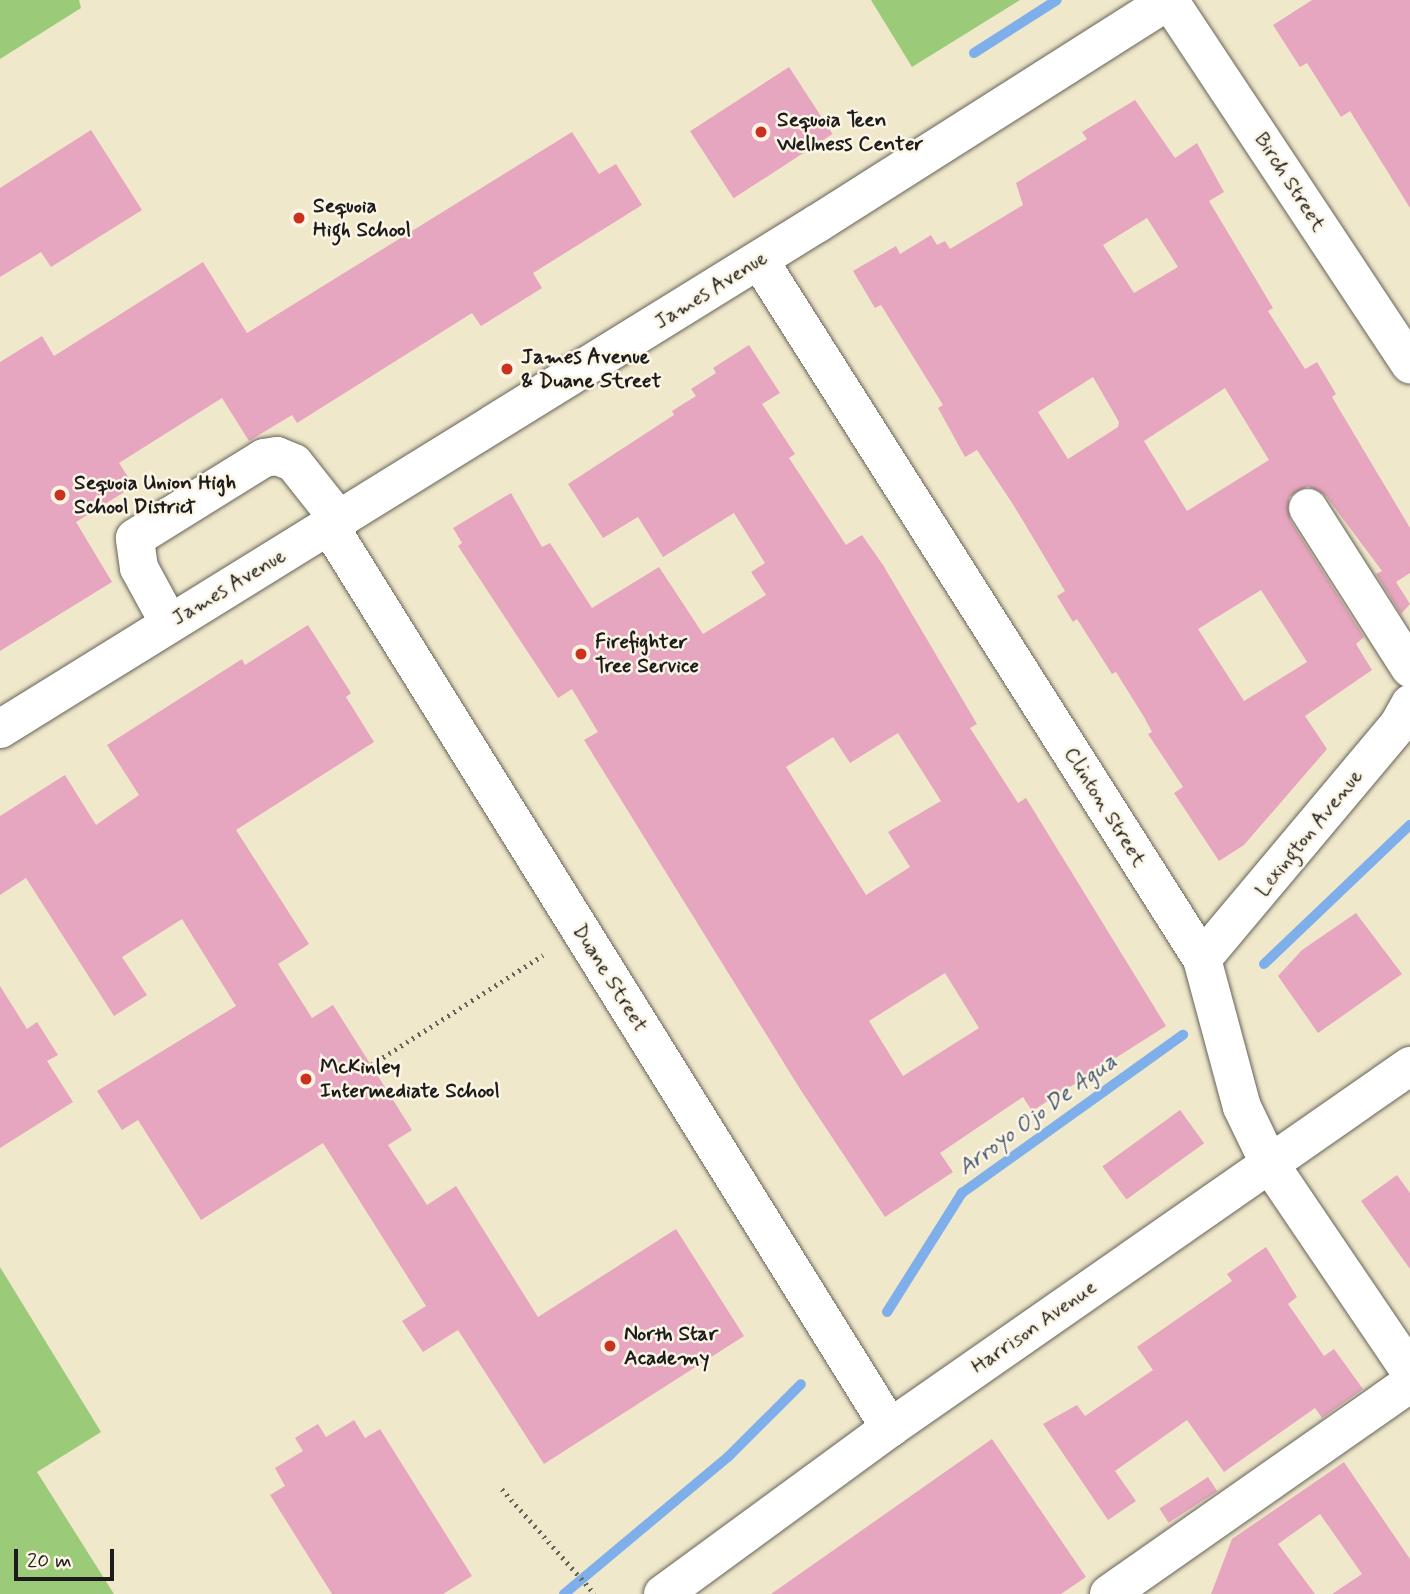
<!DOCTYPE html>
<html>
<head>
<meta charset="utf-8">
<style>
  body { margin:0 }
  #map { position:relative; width:1410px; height:1594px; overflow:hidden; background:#f0e8cb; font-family:Mynerve,sans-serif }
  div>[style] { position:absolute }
  .green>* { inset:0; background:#9bca79 }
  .stream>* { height:10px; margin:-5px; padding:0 5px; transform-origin:5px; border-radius:5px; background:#7fafea }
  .building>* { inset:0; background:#e7a6bf; transform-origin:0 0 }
  .path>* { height:4.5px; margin-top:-2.25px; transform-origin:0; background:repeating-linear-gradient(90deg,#666359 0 2px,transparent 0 7px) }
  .roads { filter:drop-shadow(0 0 2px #666359) drop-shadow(0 0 2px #666359) }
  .minor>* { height:38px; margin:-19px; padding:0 19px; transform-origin:19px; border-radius:19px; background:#fff }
  .dots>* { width:19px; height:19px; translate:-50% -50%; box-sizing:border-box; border:4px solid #fcf5e5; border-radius:50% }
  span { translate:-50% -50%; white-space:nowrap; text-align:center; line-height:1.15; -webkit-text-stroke:5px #fcf5e5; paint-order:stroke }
  .poi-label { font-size:21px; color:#1c1c1c; font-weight:700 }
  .left { translate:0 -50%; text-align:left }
  .street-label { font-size:21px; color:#1c1c1c }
  .water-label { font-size:23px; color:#44576e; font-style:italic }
  .scale { position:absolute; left:14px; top:1549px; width:100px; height:32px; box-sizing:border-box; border:4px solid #1c1c1c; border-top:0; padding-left:9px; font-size:21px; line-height:24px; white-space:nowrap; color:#1c1c1c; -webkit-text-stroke:5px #fcf5e5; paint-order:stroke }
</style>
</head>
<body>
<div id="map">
  <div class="green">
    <i style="clip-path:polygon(0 0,79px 0,81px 8px,0 59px)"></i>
    <i style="clip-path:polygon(871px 0,1020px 0,912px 67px)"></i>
    <i style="clip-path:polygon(0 1267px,101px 1432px,37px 1472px,114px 1594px,0 1594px)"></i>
  </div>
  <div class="stream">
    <i style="left:974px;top:53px;width:98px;rotate:-32.6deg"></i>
    <i style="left:1264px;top:964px;width:202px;rotate:-43.6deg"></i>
    <i style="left:887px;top:1312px;width:141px;rotate:-57.8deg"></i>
    <i style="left:962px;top:1193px;width:272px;rotate:-35.6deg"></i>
    <i style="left:564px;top:1594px;width:214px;rotate:-39.9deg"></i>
    <i style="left:728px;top:1457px;width:103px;rotate:-45deg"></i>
  </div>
  <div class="building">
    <i style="clip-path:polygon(1312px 0,1410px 0,1410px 208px,1350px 111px,1341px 117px,1307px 63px,1300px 67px,1273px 25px)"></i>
    <i style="left:789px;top:67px;width:80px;height:118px;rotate:57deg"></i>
    <i style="clip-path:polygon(evenodd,1135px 100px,1175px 158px,1197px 143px,1224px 192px,1209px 201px,1273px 308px,1268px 311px,1305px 369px,1317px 362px,1336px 394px,1332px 397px,1410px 528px,1410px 573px,1396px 582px,1410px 604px,1401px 614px,1376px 574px,1382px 571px,1326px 496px,1308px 486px,1289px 497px,1290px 520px,1364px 637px,1356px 644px,1372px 670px,1305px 716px,1327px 749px,1244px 845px,1219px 861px,1174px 793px,1183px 787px,1148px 734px,1152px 732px,1144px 717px,1116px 672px,1112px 674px,1077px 619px,1073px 622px,1057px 596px,1065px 591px,1014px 506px,977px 450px,965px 457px,938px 408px,943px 405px,881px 305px,875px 308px,853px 271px,896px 246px,900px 254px,931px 235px,937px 245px,945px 241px,950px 249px,1023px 205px,1016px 183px,1087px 139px,1082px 132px,1135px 100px,1147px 218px,1178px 267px,1134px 293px,1103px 245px,1147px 218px,1135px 100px,1093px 377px,1119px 422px,1118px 427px,1068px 459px,1038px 412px,1093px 377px,1135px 100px,1225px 388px,1269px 460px,1187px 511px,1144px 441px,1225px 388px,1135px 100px,1261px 590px,1307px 662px,1244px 701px,1198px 629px,1261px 590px)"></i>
    <i style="clip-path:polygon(91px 130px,142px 210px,51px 267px,41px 252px,0 277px,0 188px)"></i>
    <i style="clip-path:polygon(572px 132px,599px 174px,616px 164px,642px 205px,533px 273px,542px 288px,481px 326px,472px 313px,297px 423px,292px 415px,249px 441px,222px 398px,119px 463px,134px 486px,76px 522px,112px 582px,0 651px,0 362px,42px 336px,54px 356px,203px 262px,247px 333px)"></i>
    <i style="clip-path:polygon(evenodd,749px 345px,780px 393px,762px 404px,795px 454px,789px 458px,846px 545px,862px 535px,883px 565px,977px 724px,970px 728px,1018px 803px,1026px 798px,1166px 1026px,1032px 1111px,1023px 1097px,940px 1153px,953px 1172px,885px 1217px,800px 1089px,584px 740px,598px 732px,572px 689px,558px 698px,458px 546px,462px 543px,453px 528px,511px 493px,542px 547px,550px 543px,592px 608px,659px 567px,703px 634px,766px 595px,751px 572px,765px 563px,734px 513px,663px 557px,638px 517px,603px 538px,568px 484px,674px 415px,672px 411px,696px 396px,691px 389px,716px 373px,713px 368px,749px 345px,898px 733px,941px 801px,888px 832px,910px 867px,866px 895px,786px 767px,833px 737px,850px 763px,898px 733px,749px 345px,945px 973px,979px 1028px,903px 1076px,869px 1021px,945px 973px)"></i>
    <i style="clip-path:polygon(308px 625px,351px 693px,346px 697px,374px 742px,236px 830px,309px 944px,278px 964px,312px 1018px,333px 1005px,412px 1130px,388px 1145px,427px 1205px,456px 1186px,538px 1317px,676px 1229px,744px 1336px,544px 1464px,458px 1330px,423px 1352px,402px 1321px,426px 1306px,323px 1143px,201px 1220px,138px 1120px,122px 1130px,97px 1091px,236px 1006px,182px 919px,122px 957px,147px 995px,114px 1016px,26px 878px,0 895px,0 816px,65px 775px,96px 825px,139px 795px,107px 745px,242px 659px,245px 665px)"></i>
    <i style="clip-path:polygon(1356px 913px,1402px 974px,1318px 1033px,1278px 976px,1302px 950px)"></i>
    <i style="clip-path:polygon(0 986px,27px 1029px,37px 1022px,58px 1055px,47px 1061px,73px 1102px,0 1148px)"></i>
    <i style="left:1180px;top:1110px;width:41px;height:96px;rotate:54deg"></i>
    <i style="clip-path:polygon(1397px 1175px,1410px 1193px,1410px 1269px,1361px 1201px)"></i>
    <i style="clip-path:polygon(1266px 1247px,1297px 1297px,1288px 1304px,1324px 1356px,1334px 1349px,1363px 1389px,1322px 1418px,1315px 1408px,1224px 1472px,1187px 1420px,1115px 1471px,1136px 1501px,1108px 1520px,1043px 1424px,1077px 1405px,1085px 1416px,1153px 1370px,1137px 1347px,1232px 1281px,1227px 1274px)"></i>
    <i style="clip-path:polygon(354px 1420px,365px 1438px,380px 1429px,472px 1576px,443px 1594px,332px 1594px,270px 1495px,285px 1486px,275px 1468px,303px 1451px,295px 1438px,318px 1424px,326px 1437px)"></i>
    <i style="clip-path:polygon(992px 1439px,1086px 1577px,1061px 1594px,771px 1594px)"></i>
    <i style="clip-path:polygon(1344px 1462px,1410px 1559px,1410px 1594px,1332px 1594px,1362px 1574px,1320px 1514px,1278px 1544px,1315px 1594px,1211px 1594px,1232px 1539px)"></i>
    <i style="left:1208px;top:1477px;width:17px;height:58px;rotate:57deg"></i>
  </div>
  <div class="path">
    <i style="left:371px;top:1065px;width:204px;rotate:-32.6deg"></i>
    <i style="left:502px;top:1489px;width:140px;rotate:48.5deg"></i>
  </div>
  <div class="roads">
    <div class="minor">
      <i style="left:1169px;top:0;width:437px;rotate:56.5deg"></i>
      <i style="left:759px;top:260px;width:828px;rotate:57.64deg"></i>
      <i style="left:1202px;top:959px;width:153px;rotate:74.9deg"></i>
      <i style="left:1242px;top:1107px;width:62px;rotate:64.3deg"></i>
      <i style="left:1269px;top:1163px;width:251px;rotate:55.9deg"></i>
      <i style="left:1308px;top:508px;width:190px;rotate:57.5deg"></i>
      <i style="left:330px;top:527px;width:1061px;rotate:58.14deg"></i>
      <i style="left:169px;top:623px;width:63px;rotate:-118.6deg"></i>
      <i style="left:139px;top:568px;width:30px;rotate:-98deg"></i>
      <i style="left:135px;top:538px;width:152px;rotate:-31.8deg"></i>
      <i style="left:264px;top:458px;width:13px;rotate:-9deg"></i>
      <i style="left:277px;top:456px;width:18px;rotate:22deg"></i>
      <i style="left:294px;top:463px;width:74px;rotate:51.6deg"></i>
      <i style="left:0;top:729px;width:962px;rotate:-31.74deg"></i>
      <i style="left:818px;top:223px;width:417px;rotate:-32.4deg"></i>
      <i style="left:1202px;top:959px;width:307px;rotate:-50deg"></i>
      <i style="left:1399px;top:724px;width:23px;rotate:-61deg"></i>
      <i style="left:663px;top:1594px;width:281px;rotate:-36.2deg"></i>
      <i style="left:890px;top:1428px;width:634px;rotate:-34.84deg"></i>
      <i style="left:1109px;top:1594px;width:368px;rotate:-35deg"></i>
    </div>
  </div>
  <div class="dots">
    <i style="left:761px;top:132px;background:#c8321e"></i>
    <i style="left:299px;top:218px;background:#c8321e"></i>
    <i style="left:507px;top:369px;background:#c8321e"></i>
    <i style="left:60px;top:495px;background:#c8321e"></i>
    <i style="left:581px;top:654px;background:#c8321e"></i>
    <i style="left:306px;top:1079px;background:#c8321e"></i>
    <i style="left:610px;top:1346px;background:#c8321e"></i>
  </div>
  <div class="poi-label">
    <span class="left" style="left:777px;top:132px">Sequoia Teen<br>Wellness Center</span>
    <span class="left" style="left:313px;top:218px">Sequoia<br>High School</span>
    <span class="left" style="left:521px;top:369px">James Avenue<br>&amp; Duane Street</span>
    <span class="left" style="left:74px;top:495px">Sequoia Union High<br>School District</span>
    <span class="left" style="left:595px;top:654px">Firefighter<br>Tree Service</span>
    <span class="left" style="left:320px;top:1079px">McKinley<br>Intermediate School</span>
    <span class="left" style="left:624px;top:1346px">North Star<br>Academy</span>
  </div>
  <div class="street-label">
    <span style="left:1290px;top:182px;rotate:57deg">Birch Street</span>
    <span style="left:711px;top:290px;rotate:-32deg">James Avenue</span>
    <span style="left:229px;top:587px;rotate:-31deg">James Avenue</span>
    <span style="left:1105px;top:807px;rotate:58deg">Clinton Street</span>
    <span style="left:1309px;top:833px;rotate:-51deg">Lexington Avenue</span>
    <span style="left:610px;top:978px;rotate:58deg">Duane Street</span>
    <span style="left:1034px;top:1327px;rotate:-35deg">Harrison Avenue</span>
  </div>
  <div class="water-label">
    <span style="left:1038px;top:1115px;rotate:-36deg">Arroyo Ojo De Agua</span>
  </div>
  <div class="scale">20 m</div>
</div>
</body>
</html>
